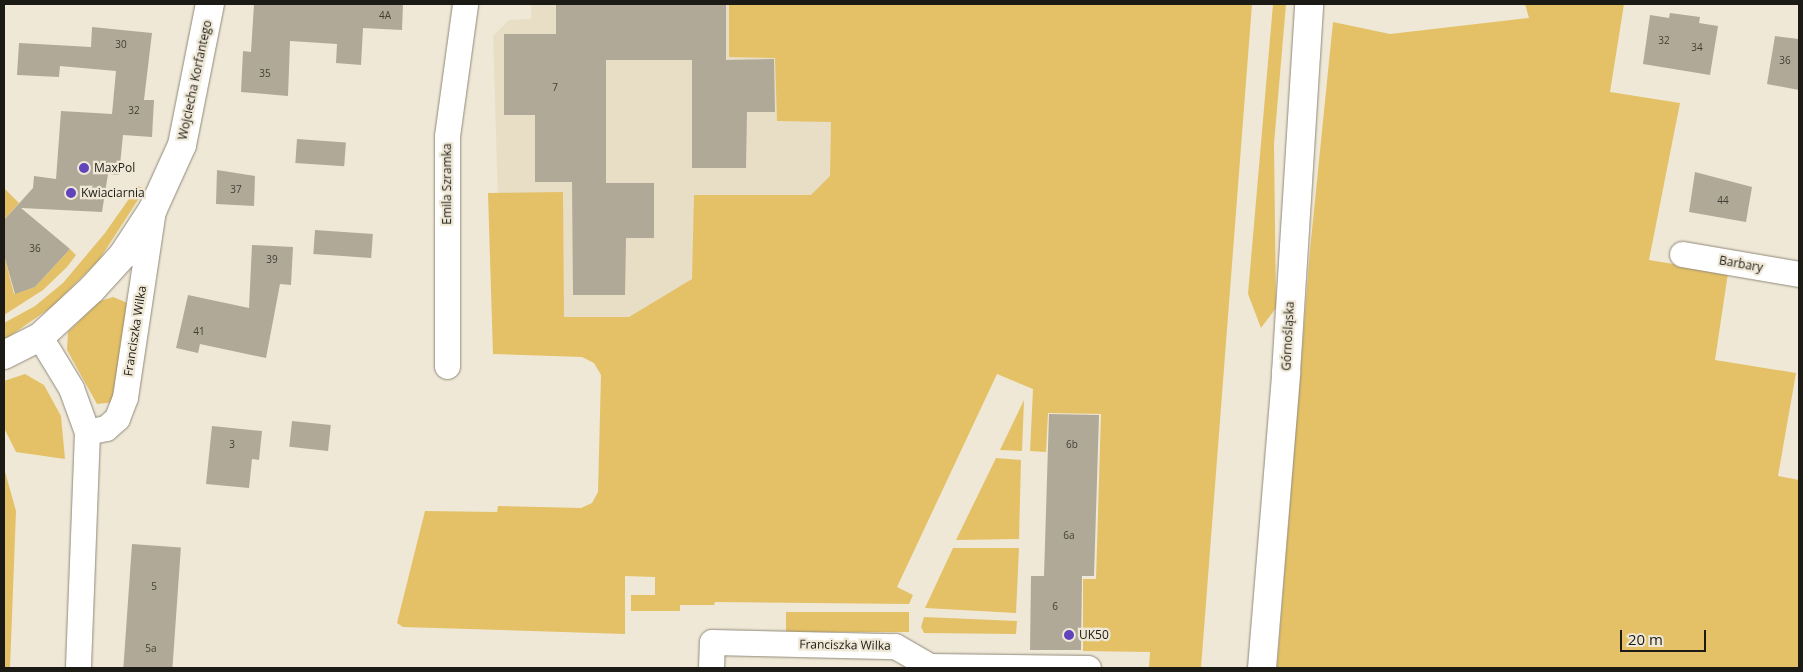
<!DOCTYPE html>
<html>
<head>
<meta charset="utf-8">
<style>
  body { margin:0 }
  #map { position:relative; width:1803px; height:672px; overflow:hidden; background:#efe8d7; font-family:"Open Sans",sans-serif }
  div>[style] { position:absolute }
  .built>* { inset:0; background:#e8dec6 }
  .green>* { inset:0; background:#e4c166; transform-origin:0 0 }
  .building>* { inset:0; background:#b0a998; transform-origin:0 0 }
  .roads { filter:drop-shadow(0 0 1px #908979) drop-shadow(0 0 1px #908979) }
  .street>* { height:25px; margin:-12.5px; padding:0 12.5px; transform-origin:12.5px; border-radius:12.5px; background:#fff }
  .secondary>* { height:28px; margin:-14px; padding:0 14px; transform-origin:14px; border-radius:14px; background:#fff }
  .dots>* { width:14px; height:14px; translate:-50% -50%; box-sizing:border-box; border:2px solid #efe8d7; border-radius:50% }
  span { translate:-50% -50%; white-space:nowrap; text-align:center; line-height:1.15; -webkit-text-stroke:4.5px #efe8d7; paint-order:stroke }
  .number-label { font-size:10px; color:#413e35 }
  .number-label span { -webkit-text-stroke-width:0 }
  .street-label { font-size:12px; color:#1c1a14 }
  .poi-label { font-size:12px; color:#1c1a14 }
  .left { translate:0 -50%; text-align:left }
  .frame { position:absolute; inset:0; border:5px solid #1c1a14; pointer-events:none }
  .scale { position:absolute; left:1620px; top:630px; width:86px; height:22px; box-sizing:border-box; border:2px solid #1c1a14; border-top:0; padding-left:6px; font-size:15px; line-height:18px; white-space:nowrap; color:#1c1a14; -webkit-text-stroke:4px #efe8d7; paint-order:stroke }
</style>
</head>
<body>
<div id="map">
  <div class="built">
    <i style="clip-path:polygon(531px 4px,1020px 4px,1027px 95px,631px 323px,502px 332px,493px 36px,509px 20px,531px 19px)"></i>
  </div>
  <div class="green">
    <i style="clip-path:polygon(729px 4px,1252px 4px,1201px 668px,1149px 668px,1150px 652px,1083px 651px,1083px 579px,1096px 579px,1101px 414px,1048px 413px,1046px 452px,1030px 451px,1033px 389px,997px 374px,897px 587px,913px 595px,909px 604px,715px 602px,714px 605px,680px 605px,680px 611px,631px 611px,631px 595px,655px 595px,655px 577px,625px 576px,625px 634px,403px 627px,397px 623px,425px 511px,497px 512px,498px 506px,581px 508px,592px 503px,598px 492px,601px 375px,594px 363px,582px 357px,493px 354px,488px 193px,563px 192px,564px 317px,629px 317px,692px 279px,694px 195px,811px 195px,830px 176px,831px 122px,777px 121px,775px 58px,729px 57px)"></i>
    <i style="clip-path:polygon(1273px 4px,1286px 4px,1274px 144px,1276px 308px,1261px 328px,1248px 294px)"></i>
    <i style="clip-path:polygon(1525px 4px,1624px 4px,1610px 92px,1680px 103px,1649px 260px,1728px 273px,1715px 360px,1796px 373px,1778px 476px,1799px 480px,1799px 668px,1277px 668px,1310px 250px,1333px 22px,1390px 34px,1529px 18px)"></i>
    <i style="clip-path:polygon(138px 186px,145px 189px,99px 260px,53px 306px,4px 340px,4px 323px,35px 306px,63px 283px,105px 233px)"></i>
    <i style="clip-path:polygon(4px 188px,19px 203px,4px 220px)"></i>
    <i style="clip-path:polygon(70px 249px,76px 255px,67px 267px,43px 290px,4px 315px,4px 255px,14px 294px,35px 287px)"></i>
    <i style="clip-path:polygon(113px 297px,130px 304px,115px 402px,97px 404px,67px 350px,68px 332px,100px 301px)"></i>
    <i style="clip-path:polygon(25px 374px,44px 385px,61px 416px,65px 459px,16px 452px,4px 428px,4px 381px)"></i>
    <i style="clip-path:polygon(1024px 400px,1022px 451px,1000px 450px)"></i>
    <i style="clip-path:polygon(996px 458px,1021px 460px,1019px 539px,956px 540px)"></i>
    <i style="clip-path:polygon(4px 468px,16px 511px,10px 668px,4px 668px)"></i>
    <i style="clip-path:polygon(953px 548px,1019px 548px,1016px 613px,925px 608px)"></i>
    <i style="left:786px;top:612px;width:123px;height:20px"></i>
    <i style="clip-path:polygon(924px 617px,1017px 621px,1016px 634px,924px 633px,921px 627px)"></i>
  </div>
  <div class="building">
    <i style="clip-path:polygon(254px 4px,403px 4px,402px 30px,363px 28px,361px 65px,336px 63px,337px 44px,290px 41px,288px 96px,241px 92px,243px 51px,251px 52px)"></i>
    <i style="clip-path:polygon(556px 4px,726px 4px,726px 60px,774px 59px,775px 112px,747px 112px,746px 168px,692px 168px,692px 60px,606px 60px,606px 183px,654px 183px,654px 238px,626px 238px,625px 295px,573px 295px,572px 182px,535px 182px,535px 115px,504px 115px,504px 34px,556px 34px)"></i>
    <i style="clip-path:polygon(1670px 13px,1700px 17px,1699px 23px,1718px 26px,1710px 75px,1643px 64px,1650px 15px,1669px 18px)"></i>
    <i style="clip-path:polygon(92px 27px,152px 33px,144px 100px,154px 100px,152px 137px,123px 135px,119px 175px,108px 174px,102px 212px,21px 208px,70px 249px,35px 287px,15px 294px,4px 255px,4px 220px,33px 188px,34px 176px,56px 179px,61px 111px,112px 114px,116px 71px,60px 66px,59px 77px,17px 75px,19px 43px,91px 47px)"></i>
    <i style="clip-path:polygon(1775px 36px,1799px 39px,1799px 90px,1767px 84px)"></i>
    <i style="left:297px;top:139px;width:49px;height:24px;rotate:4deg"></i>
    <i style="clip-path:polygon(217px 170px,255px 176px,254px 206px,216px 204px)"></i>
    <i style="clip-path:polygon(1695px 172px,1752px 187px,1746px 222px,1689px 212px)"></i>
    <i style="left:315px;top:230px;width:58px;height:24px;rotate:4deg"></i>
    <i style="clip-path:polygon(252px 245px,293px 247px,291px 285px,280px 284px,266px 358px,200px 344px,198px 353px,176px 348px,188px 295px,249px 308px)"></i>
    <i style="clip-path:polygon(1049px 414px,1099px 415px,1094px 576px,1082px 576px,1081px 650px,1030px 650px,1031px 576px,1044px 576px)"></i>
    <i style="left:292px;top:421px;width:39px;height:26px;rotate:6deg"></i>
    <i style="clip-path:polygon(212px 426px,262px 431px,259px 460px,252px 459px,249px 488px,206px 484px)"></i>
    <i style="left:132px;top:544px;width:49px;height:124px;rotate:4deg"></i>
  </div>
  <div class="roads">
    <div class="street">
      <i style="left:1682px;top:254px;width:119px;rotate:9.7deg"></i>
      <i style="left:40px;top:337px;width:60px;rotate:58.7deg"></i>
      <i style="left:71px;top:388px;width:47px;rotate:70deg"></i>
      <i style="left:87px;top:432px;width:236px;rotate:92.2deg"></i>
      <i style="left:447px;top:366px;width:230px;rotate:-90deg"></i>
      <i style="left:447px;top:136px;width:133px;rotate:-82.2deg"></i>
      <i style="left:87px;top:432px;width:19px;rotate:-12deg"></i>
      <i style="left:106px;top:428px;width:15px;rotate:-42deg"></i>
      <i style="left:117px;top:418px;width:22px;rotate:-69deg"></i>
      <i style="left:125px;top:397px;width:190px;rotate:-81.5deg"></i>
      <i style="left:711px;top:668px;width:26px;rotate:-88deg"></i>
      <i style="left:712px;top:642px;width:183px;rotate:1.3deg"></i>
      <i style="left:895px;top:646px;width:39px;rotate:30deg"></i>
      <i style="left:929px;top:666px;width:159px;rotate:0.7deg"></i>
    </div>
    <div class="secondary">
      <i style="left:4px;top:355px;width:40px;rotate:-26.6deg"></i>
      <i style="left:40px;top:337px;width:71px;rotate:-42.7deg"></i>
      <i style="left:92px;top:289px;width:46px;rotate:-47.6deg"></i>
      <i style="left:123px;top:255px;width:55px;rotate:-56.9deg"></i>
      <i style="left:153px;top:209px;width:70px;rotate:-65.6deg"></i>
      <i style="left:182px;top:145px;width:144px;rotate:-78.8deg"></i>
      <i style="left:1262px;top:668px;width:296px;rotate:-85.3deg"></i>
      <i style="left:1286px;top:373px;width:370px;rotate:-86.4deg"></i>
    </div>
  </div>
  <div class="dots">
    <i style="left:84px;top:168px;background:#6243bb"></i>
    <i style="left:71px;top:193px;background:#6243bb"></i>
    <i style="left:1069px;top:635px;background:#6243bb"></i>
  </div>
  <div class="number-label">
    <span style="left:385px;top:16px">4A</span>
    <span style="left:1664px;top:41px">32</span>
    <span style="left:121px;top:45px">30</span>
    <span style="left:1697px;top:48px">34</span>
    <span style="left:1785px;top:61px">36</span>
    <span style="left:265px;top:74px">35</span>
    <span style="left:555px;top:88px">7</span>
    <span style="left:134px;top:111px">32</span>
    <span style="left:236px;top:190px">37</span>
    <span style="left:1723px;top:201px">44</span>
    <span style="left:35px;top:249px">36</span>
    <span style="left:272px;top:260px">39</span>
    <span style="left:199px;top:332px">41</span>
    <span style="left:232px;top:445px">3</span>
    <span style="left:1072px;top:445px">6b</span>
    <span style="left:1069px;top:536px">6a</span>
    <span style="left:154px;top:587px">5</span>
    <span style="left:1055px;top:607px">6</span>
    <span style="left:151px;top:649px">5a</span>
  </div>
  <div class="street-label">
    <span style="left:195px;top:80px;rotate:-78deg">Wojciecha Korfantego</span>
    <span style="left:447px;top:184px;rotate:-90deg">Emila Szramka</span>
    <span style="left:1741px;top:264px;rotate:10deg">Barbary</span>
    <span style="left:135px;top:331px;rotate:-81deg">Franciszka Wilka</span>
    <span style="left:1288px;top:336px;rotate:-87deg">Górnośląska</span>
    <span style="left:845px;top:645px;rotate:1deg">Franciszka Wilka</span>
  </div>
  <div class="poi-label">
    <span class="left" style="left:94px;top:168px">MaxPol</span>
    <span class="left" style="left:81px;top:193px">Kwiaciarnia</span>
    <span class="left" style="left:1079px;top:635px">UK50</span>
  </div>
  <div class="frame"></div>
  <div class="scale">20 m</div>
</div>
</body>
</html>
